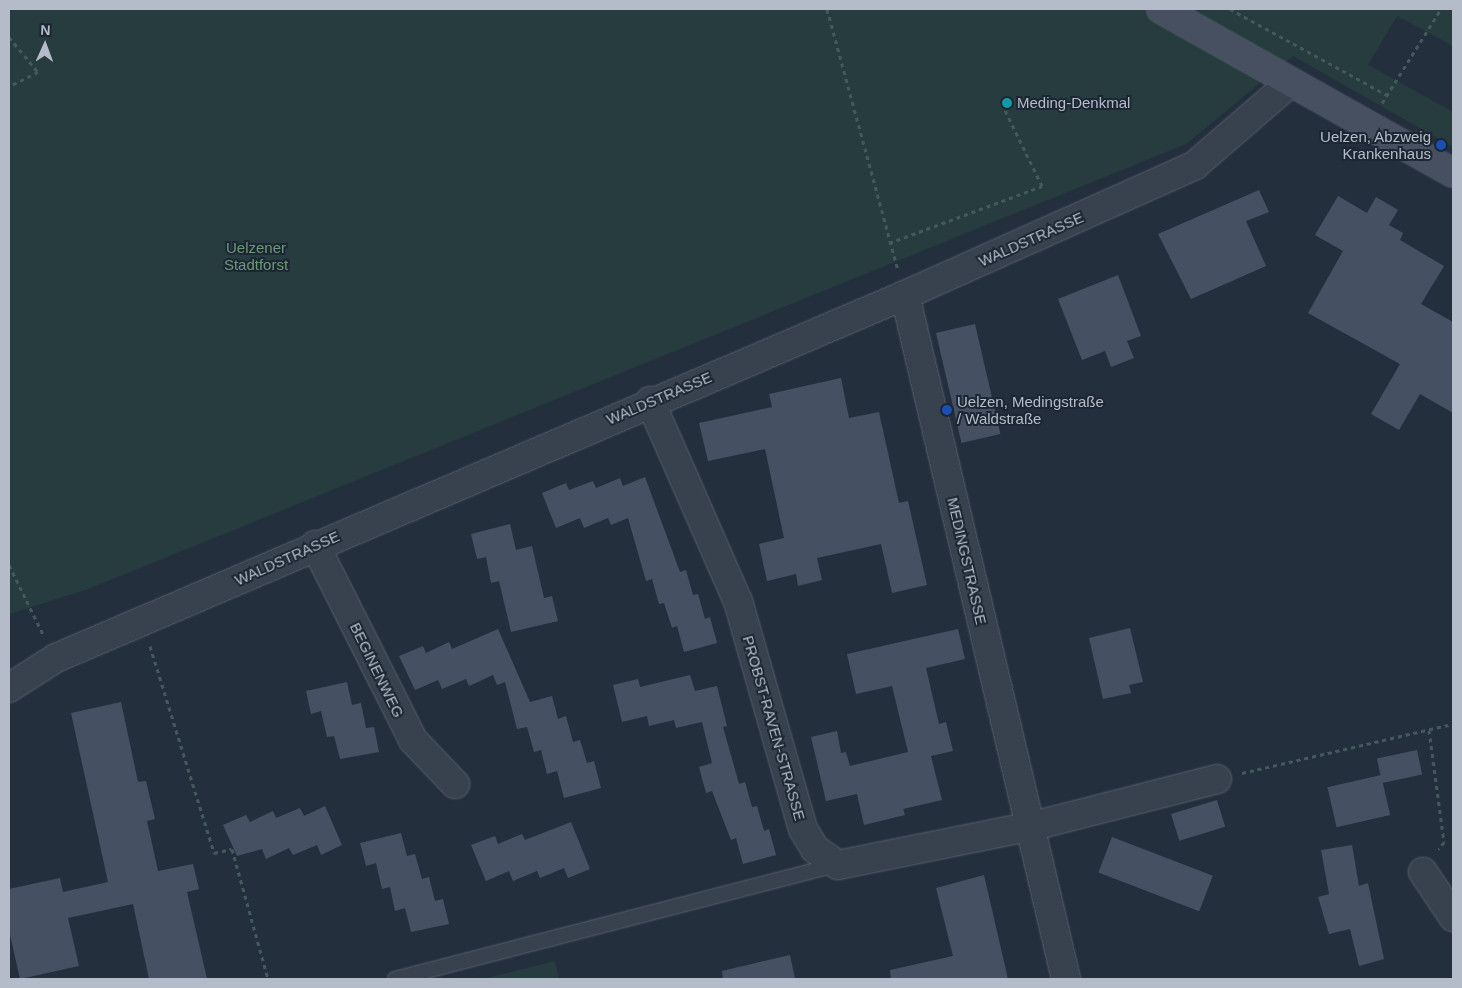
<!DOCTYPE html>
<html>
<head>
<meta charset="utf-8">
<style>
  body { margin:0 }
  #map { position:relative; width:1462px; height:988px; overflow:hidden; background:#242f3e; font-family:Arial,sans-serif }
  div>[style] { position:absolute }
  .green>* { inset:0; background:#263c3f }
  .building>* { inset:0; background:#455162; transform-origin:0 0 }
  .path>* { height:3px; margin-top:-1.5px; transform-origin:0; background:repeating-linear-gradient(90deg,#44595c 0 4px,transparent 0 8px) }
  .roads { filter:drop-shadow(0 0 1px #565f6c) drop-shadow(0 0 1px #565f6c) }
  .service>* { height:14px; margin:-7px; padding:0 7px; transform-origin:7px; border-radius:7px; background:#38414e }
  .minor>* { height:28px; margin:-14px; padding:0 14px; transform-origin:14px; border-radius:14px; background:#38414e }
  .secondary>* { height:28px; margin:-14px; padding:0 14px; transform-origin:14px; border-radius:14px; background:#465061 }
  .dots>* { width:14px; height:14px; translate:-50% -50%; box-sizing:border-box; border:2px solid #1d2633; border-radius:50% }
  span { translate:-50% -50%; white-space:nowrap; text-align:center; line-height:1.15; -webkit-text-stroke:4px #1d2633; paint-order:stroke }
  .poi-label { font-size:15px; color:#b4bcc9 }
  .left { translate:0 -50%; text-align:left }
  .right { translate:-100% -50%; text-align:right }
  .street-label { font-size:15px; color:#b4bcc9 }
  .park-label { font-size:15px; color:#6b9a76 }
  .frame { position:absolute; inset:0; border:10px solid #b4bcc9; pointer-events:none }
  .north { position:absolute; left:20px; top:20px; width:50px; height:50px; -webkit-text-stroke:4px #1d2633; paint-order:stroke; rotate:2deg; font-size:14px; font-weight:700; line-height:20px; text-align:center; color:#b4bcc9 }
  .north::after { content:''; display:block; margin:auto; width:18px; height:22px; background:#b4bcc9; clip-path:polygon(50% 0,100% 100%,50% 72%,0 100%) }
</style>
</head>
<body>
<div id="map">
  <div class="green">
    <i style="clip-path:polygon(9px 9px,1453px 9px,1453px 46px,1397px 16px,1368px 65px,1453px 112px,1453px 147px,1293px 56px,1186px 144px,88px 589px,9px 614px)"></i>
    <i style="clip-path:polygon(555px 961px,559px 979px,483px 979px)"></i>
  </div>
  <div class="building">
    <i style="clip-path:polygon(1259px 190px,1269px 212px,1246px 221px,1266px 266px,1191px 299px,1158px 234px)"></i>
    <i style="clip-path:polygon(1338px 196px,1367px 213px,1376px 197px,1398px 210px,1389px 225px,1403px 233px,1400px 240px,1444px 266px,1421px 304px,1453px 322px,1453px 413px,1420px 394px,1399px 430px,1371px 414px,1400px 364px,1308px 313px,1343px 251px,1315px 235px)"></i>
    <i style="clip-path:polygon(1118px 275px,1141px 336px,1127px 341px,1134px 358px,1111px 367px,1105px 351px,1082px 360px,1058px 299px)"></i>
    <i style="left:975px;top:324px;width:113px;height:40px;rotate:77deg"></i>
    <i style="clip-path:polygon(841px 378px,849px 418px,879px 412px,899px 503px,908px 501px,927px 585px,892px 593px,881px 544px,817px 558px,822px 580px,798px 586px,796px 574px,767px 581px,759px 544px,784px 538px,765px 449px,708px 461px,699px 423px,772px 407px,769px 394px)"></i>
    <i style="clip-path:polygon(645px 477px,680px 572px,686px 570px,693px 595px,698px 594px,705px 619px,710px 617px,717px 643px,684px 652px,677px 626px,672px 628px,664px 603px,659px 604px,652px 579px,646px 581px,628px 518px,611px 525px,608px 518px,584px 528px,580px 518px,556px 528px,542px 493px,566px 483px,569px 490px,593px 481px,596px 488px,620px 478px,623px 486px)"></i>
    <i style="clip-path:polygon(510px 524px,516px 550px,532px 546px,544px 598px,552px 596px,558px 621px,511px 632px,499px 581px,491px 583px,486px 557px,477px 559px,471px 534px)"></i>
    <i style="clip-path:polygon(1130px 628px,1143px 682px,1129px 685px,1131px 693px,1103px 699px,1089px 638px)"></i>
    <i style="clip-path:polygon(498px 629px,530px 702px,552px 696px,558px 719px,566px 716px,573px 742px,580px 740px,587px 763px,594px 761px,601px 788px,564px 798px,557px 771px,547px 774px,541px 750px,534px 752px,527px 727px,517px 729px,505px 682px,497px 685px,493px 675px,469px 686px,466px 679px,442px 689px,438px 680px,415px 690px,399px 656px,423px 646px,426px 653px,449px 642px,452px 649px)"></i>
    <i style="clip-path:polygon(958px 629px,965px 659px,926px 668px,939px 724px,946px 722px,953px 751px,931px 756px,942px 800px,903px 809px,905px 815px,864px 825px,857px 794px,826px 801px,811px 737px,837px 731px,841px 753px,846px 752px,850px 766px,908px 752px,892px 686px,856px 694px,847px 654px)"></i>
    <i style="clip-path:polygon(690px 675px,695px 691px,717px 686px,727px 726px,723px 727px,739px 784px,745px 782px,752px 807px,757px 806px,764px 831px,769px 829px,776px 855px,743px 864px,736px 838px,731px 840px,712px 791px,706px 793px,699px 767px,712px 763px,702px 722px,676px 728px,674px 720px,649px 726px,647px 716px,622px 722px,613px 685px,638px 679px,640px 687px)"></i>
    <i style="clip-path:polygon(347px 682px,352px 705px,361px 703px,366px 728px,374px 727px,379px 752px,340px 759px,334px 736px,327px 737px,321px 711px,311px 714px,306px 691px)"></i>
    <i style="clip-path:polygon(121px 702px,138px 782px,146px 781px,155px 819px,147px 821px,158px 871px,193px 864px,199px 889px,187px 892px,207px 979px,149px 979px,133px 904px,68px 918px,79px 966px,20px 979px,9px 930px,9px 889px,60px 878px,63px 892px,108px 882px,71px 713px)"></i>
    <i style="left:1417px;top:750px;width:25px;height:41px;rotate:78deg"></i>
    <i style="left:1381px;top:775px;width:41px;height:55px;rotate:77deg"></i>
    <i style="left:1217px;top:800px;width:28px;height:48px;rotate:73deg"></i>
    <i style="clip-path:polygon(325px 806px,342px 845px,321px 855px,317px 845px,293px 855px,289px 848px,266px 859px,262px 849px,237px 856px,223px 825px,246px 815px,250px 822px,273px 811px,276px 818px,300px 808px,304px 816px)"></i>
    <i style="clip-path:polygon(571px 822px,590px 869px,568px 878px,564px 868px,540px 878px,537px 871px,513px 881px,509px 871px,486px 881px,471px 845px,495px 836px,498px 844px,522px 834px,525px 840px)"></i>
    <i style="clip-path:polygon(401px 833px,407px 856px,415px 854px,422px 879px,429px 877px,435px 901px,443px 899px,449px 924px,411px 932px,405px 908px,395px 911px,390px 887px,382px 889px,376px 863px,366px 866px,360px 843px)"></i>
    <i style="left:1112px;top:837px;width:108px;height:38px;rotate:21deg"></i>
    <i style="clip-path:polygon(1352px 845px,1359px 886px,1368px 883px,1384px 959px,1359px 966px,1350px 929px,1329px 934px,1318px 897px,1329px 894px,1321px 850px)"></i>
    <i style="clip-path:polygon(984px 875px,1008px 979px,891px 979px,890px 970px,953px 956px,936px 888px)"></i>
    <i style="clip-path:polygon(790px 955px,795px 979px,723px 979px,722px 971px)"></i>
  </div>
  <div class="path">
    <i style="left:827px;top:9px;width:270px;rotate:74.8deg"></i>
    <i style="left:1230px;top:9px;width:179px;rotate:28.7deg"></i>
    <i style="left:9px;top:37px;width:45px;rotate:50.4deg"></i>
    <i style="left:38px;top:72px;width:32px;rotate:154deg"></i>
    <i style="left:1382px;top:103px;width:111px;rotate:-57.9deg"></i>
    <i style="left:889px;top:243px;width:163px;rotate:-20.4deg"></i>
    <i style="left:1042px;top:186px;width:93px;rotate:-116deg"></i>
    <i style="left:9px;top:565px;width:77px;rotate:63.8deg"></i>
    <i style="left:150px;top:646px;width:217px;rotate:72.8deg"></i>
    <i style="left:214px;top:853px;width:18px;rotate:-13deg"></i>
    <i style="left:232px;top:849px;width:135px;rotate:74.5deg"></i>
    <i style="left:1429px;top:730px;width:113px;rotate:82.4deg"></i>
    <i style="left:1444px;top:842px;width:9px;rotate:126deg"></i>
    <i style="left:1242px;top:773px;width:217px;rotate:-13.1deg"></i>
  </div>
  <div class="roads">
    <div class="service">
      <i style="left:395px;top:979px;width:456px;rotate:-14.5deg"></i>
    </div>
    <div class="minor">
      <i style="left:905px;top:295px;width:703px;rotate:76.75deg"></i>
      <i style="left:650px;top:401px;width:219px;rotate:66.3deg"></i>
      <i style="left:738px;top:601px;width:237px;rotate:74.1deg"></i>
      <i style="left:803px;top:829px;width:23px;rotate:59deg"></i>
      <i style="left:815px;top:849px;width:28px;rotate:35deg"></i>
      <i style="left:838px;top:865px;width:195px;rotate:-11.3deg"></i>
      <i style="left:1029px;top:827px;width:194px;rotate:-14.3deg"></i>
      <i style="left:315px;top:545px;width:218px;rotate:63.3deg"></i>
      <i style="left:413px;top:740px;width:61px;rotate:46.3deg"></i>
      <i style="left:9px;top:688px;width:56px;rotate:-32.6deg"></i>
      <i style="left:56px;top:658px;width:923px;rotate:-23.15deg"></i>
      <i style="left:905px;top:295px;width:318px;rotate:-24.1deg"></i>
      <i style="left:1195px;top:165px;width:127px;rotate:-40.8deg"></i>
      <i style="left:1423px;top:872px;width:54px;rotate:56.3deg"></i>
    </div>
    <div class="secondary">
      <i style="left:1161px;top:9px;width:335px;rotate:29.3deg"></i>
    </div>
  </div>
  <div class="dots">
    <i style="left:1007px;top:103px;background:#0f9aa8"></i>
    <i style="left:1441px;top:145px;background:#1a4fb4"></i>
    <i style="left:947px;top:410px;background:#1a4fb4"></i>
  </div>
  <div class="poi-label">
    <span class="left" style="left:1017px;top:103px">Meding-Denkmal</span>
    <span class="right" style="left:1431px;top:145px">Uelzen, Abzweig<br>Krankenhaus</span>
    <span class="left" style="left:957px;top:410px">Uelzen, Medingstraße<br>/ Waldstraße</span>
  </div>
  <div class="street-label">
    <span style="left:1031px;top:239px;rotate:-24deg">WALDSTRASSE</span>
    <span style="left:659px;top:398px;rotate:-23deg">WALDSTRASSE</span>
    <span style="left:287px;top:558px;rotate:-24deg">WALDSTRASSE</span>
    <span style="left:967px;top:561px;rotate:77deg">MEDINGSTRASSE</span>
    <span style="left:377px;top:670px;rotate:64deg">BEGINENWEG</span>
    <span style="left:774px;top:728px;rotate:74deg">PROBST-RAVEN-STRASSE</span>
  </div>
  <div class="park-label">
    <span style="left:256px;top:256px">Uelzener<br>Stadtforst</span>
  </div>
  <div class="frame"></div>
  <div class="north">N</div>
</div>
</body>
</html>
